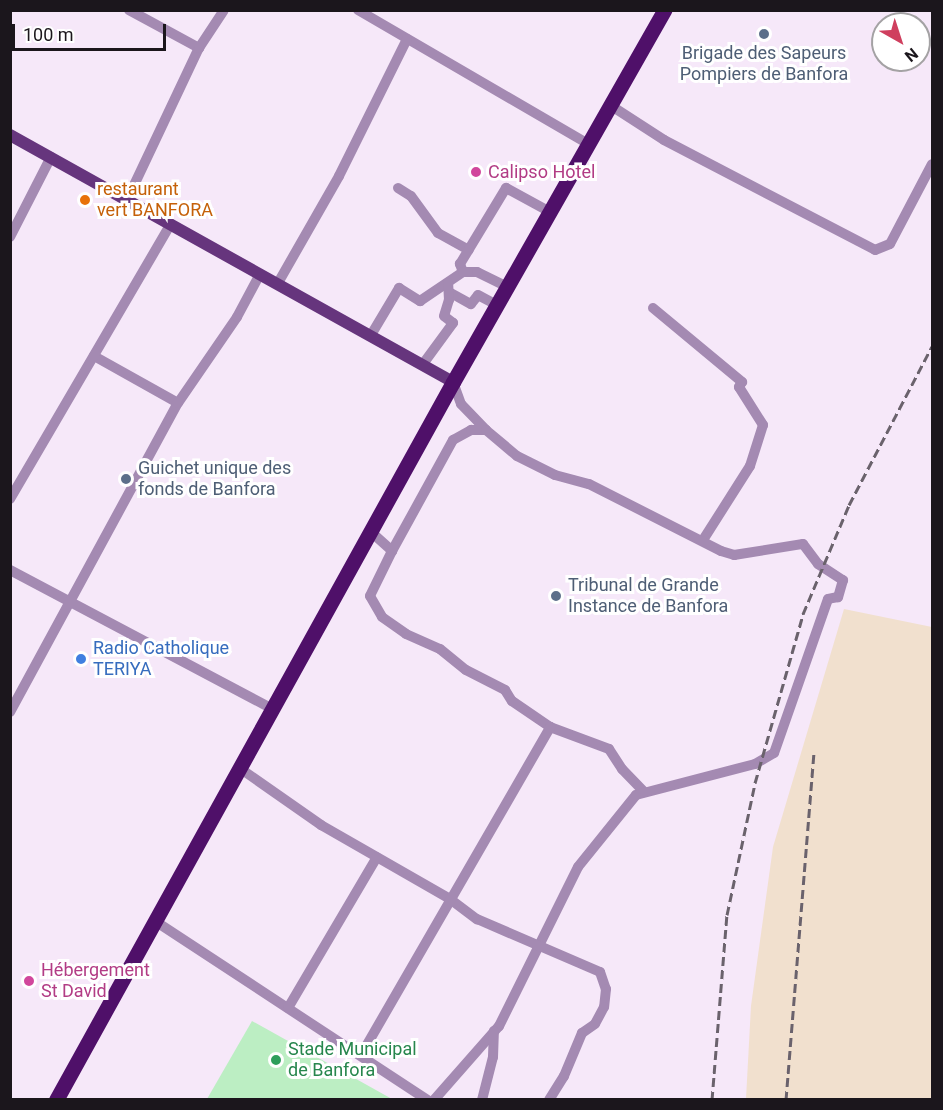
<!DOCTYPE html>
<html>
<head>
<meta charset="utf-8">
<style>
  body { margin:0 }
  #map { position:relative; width:943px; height:1110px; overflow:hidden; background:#f6e8f9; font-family:Roboto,sans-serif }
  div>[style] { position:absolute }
  .industrial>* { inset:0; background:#f1e0ce }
  .green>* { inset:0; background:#bceec3 }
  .minor>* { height:10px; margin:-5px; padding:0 5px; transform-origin:5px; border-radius:5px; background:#a48ab2 }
  .major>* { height:12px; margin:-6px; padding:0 6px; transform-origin:6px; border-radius:6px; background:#66357d }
  .highway>* { height:15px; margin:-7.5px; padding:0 7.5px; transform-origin:7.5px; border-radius:7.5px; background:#4f1069 }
  .rail>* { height:3px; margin-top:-1.5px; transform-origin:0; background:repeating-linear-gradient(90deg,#6a626c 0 9px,transparent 0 13.5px) }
  .dots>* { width:16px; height:16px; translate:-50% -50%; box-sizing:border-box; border:3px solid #fff; border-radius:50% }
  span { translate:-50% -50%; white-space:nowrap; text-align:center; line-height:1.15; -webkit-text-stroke:6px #fff; paint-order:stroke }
  .service-label { font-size:18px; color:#4e5e75 }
  .left { translate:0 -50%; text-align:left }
  .hotel-label { font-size:18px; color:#b23c85 }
  .food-label { font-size:18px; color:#c56008 }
  .shop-label { font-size:18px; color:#366cbe }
  .leisure-label { font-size:18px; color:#27864d }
  .frame { position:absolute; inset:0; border:12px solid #1b161c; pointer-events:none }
  .north { position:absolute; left:871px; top:12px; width:60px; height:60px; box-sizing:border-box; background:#fff; border:2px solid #a4a2a4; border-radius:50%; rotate:141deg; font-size:16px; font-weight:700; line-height:24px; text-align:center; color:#1b161c }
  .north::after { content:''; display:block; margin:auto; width:21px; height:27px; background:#cf3f5e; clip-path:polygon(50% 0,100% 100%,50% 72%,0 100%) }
  .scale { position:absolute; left:12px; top:24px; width:154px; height:27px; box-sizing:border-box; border:3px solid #1b161c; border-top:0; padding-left:8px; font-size:18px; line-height:21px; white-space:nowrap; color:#1b161c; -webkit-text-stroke:4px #fff; paint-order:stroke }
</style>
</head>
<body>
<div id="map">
  <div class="industrial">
    <i style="clip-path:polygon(844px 609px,932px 627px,932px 1099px,746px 1099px,751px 1006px,773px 847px)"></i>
  </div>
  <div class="green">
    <i style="clip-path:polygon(252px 1021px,392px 1099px,207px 1099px)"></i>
  </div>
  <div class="minor">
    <i style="left:129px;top:10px;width:80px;rotate:28.5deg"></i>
    <i style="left:358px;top:10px;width:266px;rotate:30.2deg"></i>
    <i style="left:610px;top:105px;width:64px;rotate:32.9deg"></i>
    <i style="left:664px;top:140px;width:238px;rotate:27.5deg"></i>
    <i style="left:875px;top:250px;width:16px;rotate:-22deg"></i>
    <i style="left:890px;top:244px;width:90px;rotate:-62.3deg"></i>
    <i style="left:398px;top:188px;width:15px;rotate:32deg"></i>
    <i style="left:411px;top:196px;width:46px;rotate:53.9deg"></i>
    <i style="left:438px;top:233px;width:35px;rotate:29deg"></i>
    <i style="left:127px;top:200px;width:168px;rotate:-64.7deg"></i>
    <i style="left:199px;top:48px;width:45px;rotate:-56.7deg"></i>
    <i style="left:10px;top:237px;width:90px;rotate:-62.9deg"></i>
    <i style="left:463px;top:272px;width:9px;rotate:-111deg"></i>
    <i style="left:460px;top:264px;width:89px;rotate:-58.8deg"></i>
    <i style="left:506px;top:188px;width:50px;rotate:28.6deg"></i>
    <i style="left:278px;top:283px;width:123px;rotate:-60.3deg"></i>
    <i style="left:339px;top:176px;width:153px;rotate:-63.6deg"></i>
    <i style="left:449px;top:292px;width:25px;rotate:29deg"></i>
    <i style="left:471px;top:304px;width:11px;rotate:-52deg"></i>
    <i style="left:478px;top:295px;width:21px;rotate:28deg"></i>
    <i style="left:653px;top:308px;width:116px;rotate:39.7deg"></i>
    <i style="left:742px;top:382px;width:6px;rotate:121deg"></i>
    <i style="left:739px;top:387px;width:45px;rotate:57.7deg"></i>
    <i style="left:763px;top:425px;width:43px;rotate:107.6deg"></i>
    <i style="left:750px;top:466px;width:88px;rotate:122.4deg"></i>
    <i style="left:371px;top:335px;width:55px;rotate:-59.2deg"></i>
    <i style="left:399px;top:288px;width:25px;rotate:32deg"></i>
    <i style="left:420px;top:301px;width:52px;rotate:-34deg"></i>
    <i style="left:463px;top:272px;width:14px"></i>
    <i style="left:477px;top:272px;width:34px;rotate:26deg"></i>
    <i style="left:94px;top:356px;width:96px;rotate:29.2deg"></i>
    <i style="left:423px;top:364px;width:51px;rotate:-53.8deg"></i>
    <i style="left:453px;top:323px;width:11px;rotate:-142deg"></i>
    <i style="left:444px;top:316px;width:17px;rotate:-73deg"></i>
    <i style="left:449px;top:300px;width:17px;rotate:-93deg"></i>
    <i style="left:453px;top:382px;width:23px;rotate:70deg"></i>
    <i style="left:461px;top:404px;width:36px;rotate:46deg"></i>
    <i style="left:10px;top:499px;width:319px;rotate:-59.7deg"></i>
    <i style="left:370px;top:531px;width:30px;rotate:42deg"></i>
    <i style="left:392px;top:551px;width:50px;rotate:116.1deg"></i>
    <i style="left:370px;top:596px;width:24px;rotate:60deg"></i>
    <i style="left:382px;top:617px;width:29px;rotate:35deg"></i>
    <i style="left:406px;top:634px;width:37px;rotate:24deg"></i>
    <i style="left:440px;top:649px;width:33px;rotate:39deg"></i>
    <i style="left:466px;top:670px;width:44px;rotate:27.1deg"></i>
    <i style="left:505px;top:690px;width:13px;rotate:58deg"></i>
    <i style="left:512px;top:701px;width:46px;rotate:34.4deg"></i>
    <i style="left:550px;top:727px;width:63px;rotate:20.4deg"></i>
    <i style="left:609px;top:749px;width:24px;rotate:57deg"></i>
    <i style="left:622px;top:769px;width:32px;rotate:46deg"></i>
    <i style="left:392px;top:551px;width:127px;rotate:-61.2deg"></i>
    <i style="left:453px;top:440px;width:21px;rotate:-29deg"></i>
    <i style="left:471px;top:430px;width:15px"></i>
    <i style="left:486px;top:430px;width:40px;rotate:40deg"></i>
    <i style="left:517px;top:456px;width:42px;rotate:26.6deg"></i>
    <i style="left:555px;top:475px;width:35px;rotate:15deg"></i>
    <i style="left:589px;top:484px;width:148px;rotate:26.9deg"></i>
    <i style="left:721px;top:551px;width:14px;rotate:17deg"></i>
    <i style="left:734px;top:555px;width:70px;rotate:-9.1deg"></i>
    <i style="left:803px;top:544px;width:25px;rotate:53deg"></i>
    <i style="left:818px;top:564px;width:30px;rotate:33deg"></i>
    <i style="left:843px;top:580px;width:18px;rotate:106deg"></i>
    <i style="left:838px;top:597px;width:10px;rotate:169deg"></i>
    <i style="left:828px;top:599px;width:163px;rotate:109.3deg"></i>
    <i style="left:774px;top:753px;width:22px;rotate:150deg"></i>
    <i style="left:755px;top:764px;width:123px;rotate:165.4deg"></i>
    <i style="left:636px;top:795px;width:92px;rotate:128.9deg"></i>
    <i style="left:578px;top:867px;width:178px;rotate:116.4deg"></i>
    <i style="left:499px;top:1026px;width:98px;rotate:131.3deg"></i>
    <i style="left:10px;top:570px;width:297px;rotate:27.9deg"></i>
    <i style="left:10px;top:712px;width:352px;rotate:-61.5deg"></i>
    <i style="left:178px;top:403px;width:104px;rotate:-55.5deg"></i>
    <i style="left:237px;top:317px;width:49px;rotate:-61.9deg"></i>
    <i style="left:241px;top:769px;width:98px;rotate:35deg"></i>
    <i style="left:321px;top:825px;width:149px;rotate:29.8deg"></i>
    <i style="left:450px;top:899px;width:34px;rotate:37deg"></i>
    <i style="left:477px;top:919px;width:134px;rotate:23.3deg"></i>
    <i style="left:600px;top:972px;width:18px;rotate:71deg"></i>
    <i style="left:606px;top:989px;width:18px;rotate:96deg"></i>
    <i style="left:604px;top:1007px;width:19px;rotate:118deg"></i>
    <i style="left:595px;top:1024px;width:16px;rotate:145deg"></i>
    <i style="left:582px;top:1033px;width:47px;rotate:112.7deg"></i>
    <i style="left:564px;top:1076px;width:28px;rotate:122deg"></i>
    <i style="left:155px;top:921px;width:326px;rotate:33.3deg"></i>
    <i style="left:288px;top:1008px;width:175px;rotate:-59.5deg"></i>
    <i style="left:361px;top:1055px;width:379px;rotate:-60deg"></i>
    <i style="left:482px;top:1100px;width:44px;rotate:-75.7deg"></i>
    <i style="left:493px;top:1057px;width:26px;rotate:-88deg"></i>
  </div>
  <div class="major">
    <i style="left:10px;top:135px;width:507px;rotate:29.14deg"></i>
  </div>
  <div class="highway">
    <i style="left:56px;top:1100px;width:820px;rotate:-61.06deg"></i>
    <i style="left:453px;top:382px;width:428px;rotate:-60.4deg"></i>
  </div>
  <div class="rail">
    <i style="left:712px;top:1100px;width:186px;rotate:-85.4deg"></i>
    <i style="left:727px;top:915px;width:135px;rotate:-78deg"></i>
    <i style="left:755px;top:783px;width:176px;rotate:-74.1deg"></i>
    <i style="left:803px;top:614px;width:118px;rotate:-67.1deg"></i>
    <i style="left:849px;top:505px;width:179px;rotate:-62.4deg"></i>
    <i style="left:786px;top:1100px;width:347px;rotate:-85.4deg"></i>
  </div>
  <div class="dots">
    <i style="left:764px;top:34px;background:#5c6f8a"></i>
    <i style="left:476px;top:172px;background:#d1479c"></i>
    <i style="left:85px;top:200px;background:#e8710a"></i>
    <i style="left:126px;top:479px;background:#5c6f8a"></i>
    <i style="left:556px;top:596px;background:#5c6f8a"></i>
    <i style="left:81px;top:659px;background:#3f7fe0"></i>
    <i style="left:29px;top:981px;background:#d1479c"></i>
    <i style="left:276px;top:1060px;background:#2e9e5b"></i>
  </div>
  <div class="service-label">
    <span style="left:764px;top:64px">Brigade des Sapeurs<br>Pompiers de Banfora</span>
    <span class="left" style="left:138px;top:479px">Guichet unique des<br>fonds de Banfora</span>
    <span class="left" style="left:568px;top:596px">Tribunal de Grande<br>Instance de Banfora</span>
  </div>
  <div class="hotel-label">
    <span class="left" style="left:488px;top:172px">Calipso Hotel</span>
    <span class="left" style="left:41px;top:981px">Hébergement<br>St David</span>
  </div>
  <div class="food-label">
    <span class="left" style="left:97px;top:200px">restaurant<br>vert BANFORA</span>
  </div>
  <div class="shop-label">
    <span class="left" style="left:93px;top:659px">Radio Catholique<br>TERIYA</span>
  </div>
  <div class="leisure-label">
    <span class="left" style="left:288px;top:1060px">Stade Municipal<br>de Banfora</span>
  </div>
  <div class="frame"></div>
  <div class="north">N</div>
  <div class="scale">100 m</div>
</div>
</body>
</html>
